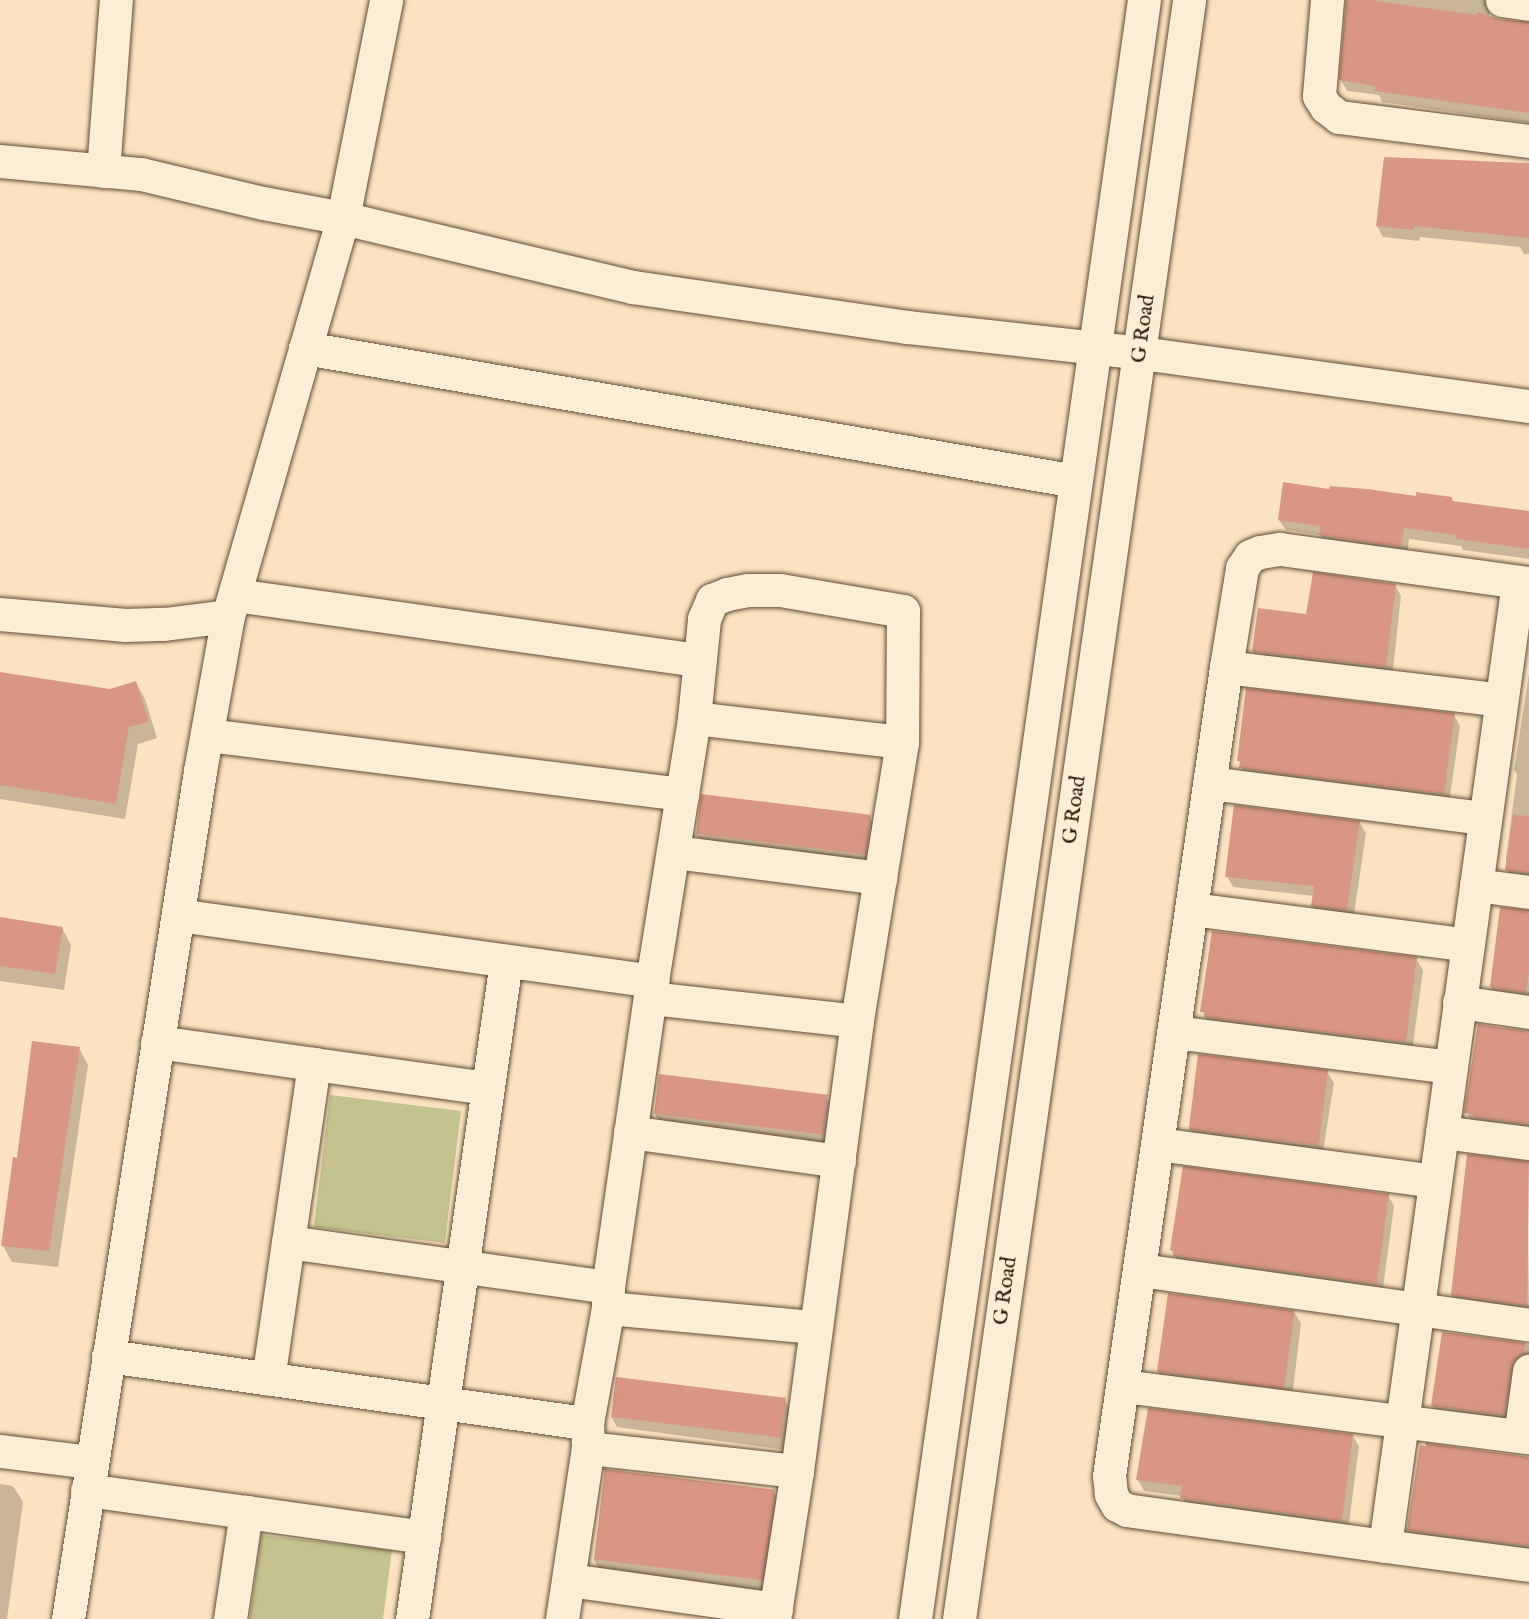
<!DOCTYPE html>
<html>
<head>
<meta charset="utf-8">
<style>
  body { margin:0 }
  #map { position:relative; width:1529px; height:1619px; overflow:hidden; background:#fbe3c1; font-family:"IM FELL English",serif }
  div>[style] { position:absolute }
  .green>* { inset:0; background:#c4c28f; transform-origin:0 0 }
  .shadow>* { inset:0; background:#0003 }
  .building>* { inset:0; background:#da9685; transform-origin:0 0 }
  .roads { filter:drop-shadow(0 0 2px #604c36) drop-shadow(0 0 2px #604c36) }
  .street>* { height:33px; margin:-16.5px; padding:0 16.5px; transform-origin:16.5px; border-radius:16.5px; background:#fcedd7 }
  .secondary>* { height:33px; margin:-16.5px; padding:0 16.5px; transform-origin:16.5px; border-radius:16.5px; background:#fcedd7 }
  span { translate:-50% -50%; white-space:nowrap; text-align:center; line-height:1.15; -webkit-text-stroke:6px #fcedd7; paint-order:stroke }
  .street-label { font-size:21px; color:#2d1907 }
</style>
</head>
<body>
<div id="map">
  <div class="green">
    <i style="left:330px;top:1095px;width:132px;height:133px;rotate:7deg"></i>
    <i style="clip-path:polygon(261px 1535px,392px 1550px,383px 1619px,250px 1619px)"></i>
  </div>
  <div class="shadow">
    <i style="clip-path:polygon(1349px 0,1493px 0,1489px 16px,1499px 20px,1529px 24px,1529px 123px,1382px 102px,1379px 95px,1347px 91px,1341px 80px)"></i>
    <i style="clip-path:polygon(1385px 158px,1529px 164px,1529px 254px,1524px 254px,1520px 247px,1420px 237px,1419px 241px,1383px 237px,1377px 226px)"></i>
    <i style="clip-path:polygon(1330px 491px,1451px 498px,1454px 502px,1529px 513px,1529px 559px,1463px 550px,1461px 546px,1409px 539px,1407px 557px,1327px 546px,1320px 535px,1286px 530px,1279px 520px)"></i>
    <i style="clip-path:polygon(1395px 585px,1401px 596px,1392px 678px,1260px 662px,1253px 651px,1307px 616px)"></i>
    <i style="clip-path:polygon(0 673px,110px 691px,136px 683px,145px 699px,157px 738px,138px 744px,125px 819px,0 799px)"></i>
    <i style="clip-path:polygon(1529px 674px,1529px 884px,1513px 881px,1507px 870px,1506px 859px,1517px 774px,1514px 770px)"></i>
    <i style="clip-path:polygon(1454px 715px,1460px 726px,1449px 804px,1247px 778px,1239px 761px)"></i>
    <i style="clip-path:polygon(870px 817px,876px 828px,870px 866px,703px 845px,696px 834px)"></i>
    <i style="clip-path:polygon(1359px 822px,1366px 833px,1353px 921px,1318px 916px,1312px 905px,1314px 896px,1233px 887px,1227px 876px)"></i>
    <i style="clip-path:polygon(1529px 911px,1529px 1004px,1497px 998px,1491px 987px)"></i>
    <i style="clip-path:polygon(0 919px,62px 928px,71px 945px,64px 990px,0 981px)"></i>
    <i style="clip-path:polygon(1416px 959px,1423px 970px,1412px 1052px,1208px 1022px,1202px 1011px)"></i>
    <i style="clip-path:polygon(1479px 1026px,1529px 1030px,1529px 1134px,1472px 1123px,1466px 1112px)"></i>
    <i style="clip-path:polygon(79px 1048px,88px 1065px,58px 1267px,12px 1262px,3px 1246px,18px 1160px)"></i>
    <i style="clip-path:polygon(1327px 1072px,1334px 1083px,1322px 1157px,1195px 1138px,1189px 1127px)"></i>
    <i style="clip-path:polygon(827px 1098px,833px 1108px,828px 1147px,661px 1125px,655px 1114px)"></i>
    <i style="clip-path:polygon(1527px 1163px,1529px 1316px,1459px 1306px,1452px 1295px)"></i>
    <i style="clip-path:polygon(1388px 1195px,1394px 1206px,1382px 1295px,1181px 1266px,1171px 1250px)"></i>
    <i style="clip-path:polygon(1294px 1312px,1301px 1323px,1292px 1398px,1164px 1382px,1158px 1371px)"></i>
    <i style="clip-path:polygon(1444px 1333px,1529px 1345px,1529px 1364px,1510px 1425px,1439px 1416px,1433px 1406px)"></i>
    <i style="clip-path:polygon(785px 1400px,791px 1411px,786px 1450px,617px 1427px,611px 1417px)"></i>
    <i style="clip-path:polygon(1352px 1435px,1359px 1446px,1348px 1531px,1188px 1509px,1182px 1496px,1144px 1491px,1138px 1480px)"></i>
    <i style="clip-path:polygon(1529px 1457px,1529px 1556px,1415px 1541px,1408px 1530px)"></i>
    <i style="clip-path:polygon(0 1484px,13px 1486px,23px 1502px,7px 1619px,0 1619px)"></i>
    <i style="clip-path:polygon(774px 1492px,780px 1503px,767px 1591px,599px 1569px,593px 1558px)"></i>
  </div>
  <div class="building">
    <i style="clip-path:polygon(1346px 0,1370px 0,1477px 15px,1477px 12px,1499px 19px,1529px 22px,1529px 113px,1375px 91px,1375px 86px,1339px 80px)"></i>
    <i style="clip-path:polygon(1384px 157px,1529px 163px,1529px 238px,1414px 226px,1414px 230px,1376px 226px)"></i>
    <i style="clip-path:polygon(1283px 482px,1329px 489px,1330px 486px,1367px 489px,1416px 496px,1416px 492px,1452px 497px,1452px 501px,1529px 511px,1529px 549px,1456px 539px,1456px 535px,1404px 528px,1401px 547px,1319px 535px,1320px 526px,1278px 520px)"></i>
    <i style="clip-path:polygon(1313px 572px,1396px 584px,1386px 667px,1252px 651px,1258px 608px,1306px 614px)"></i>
    <i style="clip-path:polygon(0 672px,110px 689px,136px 681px,149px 722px,129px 727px,116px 804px,0 785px)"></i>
    <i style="clip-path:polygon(1246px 688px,1455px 713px,1444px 794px,1239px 768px,1240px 761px,1237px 761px)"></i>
    <i style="left:701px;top:794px;width:171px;height:40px;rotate:7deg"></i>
    <i style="clip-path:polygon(1234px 805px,1360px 821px,1347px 910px,1311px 906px,1314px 886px,1225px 877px)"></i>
    <i style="clip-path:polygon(1513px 815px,1529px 816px,1529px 873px,1505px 870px)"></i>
    <i style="clip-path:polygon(1500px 907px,1529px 910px,1529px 970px,1526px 993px,1490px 987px)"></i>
    <i style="clip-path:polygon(0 917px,63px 927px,55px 974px,0 966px)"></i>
    <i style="clip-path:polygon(1212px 931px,1417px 957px,1406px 1042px,1204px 1017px,1205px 1012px,1200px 1012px)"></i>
    <i style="clip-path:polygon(1478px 1024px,1529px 1032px,1529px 1124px,1473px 1117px,1473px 1114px,1464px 1113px)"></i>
    <i style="clip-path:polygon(32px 1041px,80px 1047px,49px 1251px,1px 1246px,13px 1157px,17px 1158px)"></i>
    <i style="left:1198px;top:1054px;width:131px;height:76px;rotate:7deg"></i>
    <i style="left:659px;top:1074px;width:170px;height:40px;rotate:7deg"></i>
    <i style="clip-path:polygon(1467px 1154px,1529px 1161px,1527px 1306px,1451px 1295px)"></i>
    <i style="clip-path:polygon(1183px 1166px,1389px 1194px,1377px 1284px,1173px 1256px,1174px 1251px,1170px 1250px)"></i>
    <i style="left:1168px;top:1293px;width:128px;height:79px;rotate:8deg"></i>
    <i style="clip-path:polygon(1442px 1332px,1525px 1343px,1524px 1353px,1515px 1359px,1511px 1368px,1504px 1415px,1431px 1406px)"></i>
    <i style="left:616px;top:1377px;width:171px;height:40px;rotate:7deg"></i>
    <i style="clip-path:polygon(1148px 1408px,1353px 1434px,1342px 1521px,1180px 1498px,1182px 1486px,1136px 1480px)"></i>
    <i style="clip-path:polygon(1426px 1443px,1529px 1457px,1529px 1546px,1407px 1530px,1420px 1445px,1426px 1446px)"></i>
    <i style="left:605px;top:1469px;width:171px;height:91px;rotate:7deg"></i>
  </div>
  <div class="roads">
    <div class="street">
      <i style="left:1327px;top:0;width:96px;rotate:94.8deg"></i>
      <i style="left:1319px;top:96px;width:13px;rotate:58deg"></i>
      <i style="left:1326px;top:107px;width:16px;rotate:38deg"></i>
      <i style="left:1339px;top:117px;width:192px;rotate:7.2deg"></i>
      <i style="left:1502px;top:0;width:27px;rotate:8deg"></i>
      <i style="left:0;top:161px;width:142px;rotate:5.3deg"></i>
      <i style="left:141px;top:174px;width:125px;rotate:13.4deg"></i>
      <i style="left:263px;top:203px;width:81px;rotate:10.6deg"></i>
      <i style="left:343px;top:218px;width:298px;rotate:13.4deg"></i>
      <i style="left:633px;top:287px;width:277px;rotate:8.3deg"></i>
      <i style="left:907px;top:327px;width:235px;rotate:6.3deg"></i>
      <i style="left:1141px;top:353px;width:392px;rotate:7.8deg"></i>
      <i style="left:103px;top:171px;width:171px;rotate:-85.7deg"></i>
      <i style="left:305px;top:348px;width:782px;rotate:9.79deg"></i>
      <i style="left:1518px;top:582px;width:973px;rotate:97.86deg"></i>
      <i style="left:1385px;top:1546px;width:145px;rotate:7.5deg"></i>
      <i style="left:235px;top:595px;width:469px;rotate:8deg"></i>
      <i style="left:0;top:614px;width:126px;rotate:5deg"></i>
      <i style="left:126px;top:625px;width:38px;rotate:-2deg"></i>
      <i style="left:164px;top:624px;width:64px;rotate:-7.1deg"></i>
      <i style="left:1226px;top:667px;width:277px;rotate:6.8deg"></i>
      <i style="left:694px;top:718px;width:209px;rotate:6.6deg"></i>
      <i style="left:207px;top:735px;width:479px;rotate:7.1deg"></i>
      <i style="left:1210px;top:783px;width:277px;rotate:7.3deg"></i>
      <i style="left:674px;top:852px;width:208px;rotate:7.2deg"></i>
      <i style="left:1476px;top:885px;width:53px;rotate:7.5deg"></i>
      <i style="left:1192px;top:909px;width:278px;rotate:7.4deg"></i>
      <i style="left:178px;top:915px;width:479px;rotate:7.9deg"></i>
      <i style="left:650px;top:998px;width:208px;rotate:6.3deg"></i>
      <i style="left:1459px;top:1002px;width:71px;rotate:8.1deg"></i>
      <i style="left:1174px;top:1032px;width:279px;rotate:7.2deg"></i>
      <i style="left:157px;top:1042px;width:159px;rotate:8deg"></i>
      <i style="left:314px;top:1064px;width:318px;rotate:98.3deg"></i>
      <i style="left:314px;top:1064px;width:175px;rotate:7.9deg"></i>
      <i style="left:630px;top:1132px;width:211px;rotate:7.9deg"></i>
      <i style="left:1442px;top:1132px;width:88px;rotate:7.2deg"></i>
      <i style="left:1158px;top:1144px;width:279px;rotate:7.6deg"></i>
      <i style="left:288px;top:1242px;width:323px;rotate:8deg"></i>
      <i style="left:1140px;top:1270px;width:393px;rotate:8deg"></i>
      <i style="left:608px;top:1308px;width:207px;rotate:5.3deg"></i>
      <i style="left:108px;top:1356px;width:484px;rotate:8deg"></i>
      <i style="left:1123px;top:1386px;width:409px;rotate:7.2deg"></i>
      <i style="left:1520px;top:1436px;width:66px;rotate:-82.1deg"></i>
      <i style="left:588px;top:1448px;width:210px;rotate:6.3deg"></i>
      <i style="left:0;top:1451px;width:92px;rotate:6.9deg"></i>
      <i style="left:87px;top:1490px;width:161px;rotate:7.9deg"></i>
      <i style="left:246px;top:1512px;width:108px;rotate:98.5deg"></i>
      <i style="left:246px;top:1512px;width:180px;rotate:8deg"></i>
      <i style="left:1385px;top:1546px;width:260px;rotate:-172.1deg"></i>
      <i style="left:1127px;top:1510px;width:11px;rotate:-153deg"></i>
      <i style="left:1117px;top:1505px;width:13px;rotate:-119deg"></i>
      <i style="left:1111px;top:1494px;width:18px;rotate:-96deg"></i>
      <i style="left:1109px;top:1476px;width:817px;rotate:-81.77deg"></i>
      <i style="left:1226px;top:667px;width:100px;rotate:-80.8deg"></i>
      <i style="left:1242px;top:568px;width:14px;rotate:-56deg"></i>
      <i style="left:1250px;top:556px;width:11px;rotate:-22deg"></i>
      <i style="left:1260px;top:552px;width:20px;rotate:-9deg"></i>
      <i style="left:1280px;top:549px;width:251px;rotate:7.8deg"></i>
      <i style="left:569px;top:1580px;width:209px;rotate:8deg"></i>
      <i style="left:68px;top:1619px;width:858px;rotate:-81.15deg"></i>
      <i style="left:200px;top:771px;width:158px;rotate:-79.8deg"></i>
      <i style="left:228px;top:616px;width:414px;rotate:-73.9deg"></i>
      <i style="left:343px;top:218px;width:222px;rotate:-78.8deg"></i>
      <i style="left:412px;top:1619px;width:665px;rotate:-81.87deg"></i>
      <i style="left:562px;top:1619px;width:173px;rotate:-81.4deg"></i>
      <i style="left:588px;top:1448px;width:25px;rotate:-92deg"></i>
      <i style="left:587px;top:1423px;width:117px;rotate:-79.7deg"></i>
      <i style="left:608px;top:1308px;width:21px;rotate:-90deg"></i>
      <i style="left:608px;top:1287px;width:309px;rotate:-81.8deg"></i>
      <i style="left:652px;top:981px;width:266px;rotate:-80.9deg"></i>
      <i style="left:694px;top:718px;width:100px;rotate:-84.2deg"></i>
      <i style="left:704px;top:619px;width:21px;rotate:-67deg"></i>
      <i style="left:712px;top:600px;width:16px;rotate:-22deg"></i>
      <i style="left:727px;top:594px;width:21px;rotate:-11deg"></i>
      <i style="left:748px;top:590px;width:32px"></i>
      <i style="left:780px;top:590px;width:125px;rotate:9.7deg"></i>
      <i style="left:903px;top:611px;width:131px;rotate:90.4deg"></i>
      <i style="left:902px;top:742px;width:283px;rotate:99.2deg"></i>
      <i style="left:857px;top:1021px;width:454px;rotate:97.6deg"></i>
      <i style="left:797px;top:1471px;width:150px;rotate:98.8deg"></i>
    </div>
    <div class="secondary">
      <i style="left:915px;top:1619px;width:1635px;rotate:-81.95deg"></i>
      <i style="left:959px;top:1619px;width:1635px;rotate:-81.91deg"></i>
    </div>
  </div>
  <div class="street-label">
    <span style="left:1144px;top:329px;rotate:-82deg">G Road</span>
    <span style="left:1075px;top:810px;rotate:-82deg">G Road</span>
    <span style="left:1006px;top:1291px;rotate:-82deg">G Road</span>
  </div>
</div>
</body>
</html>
